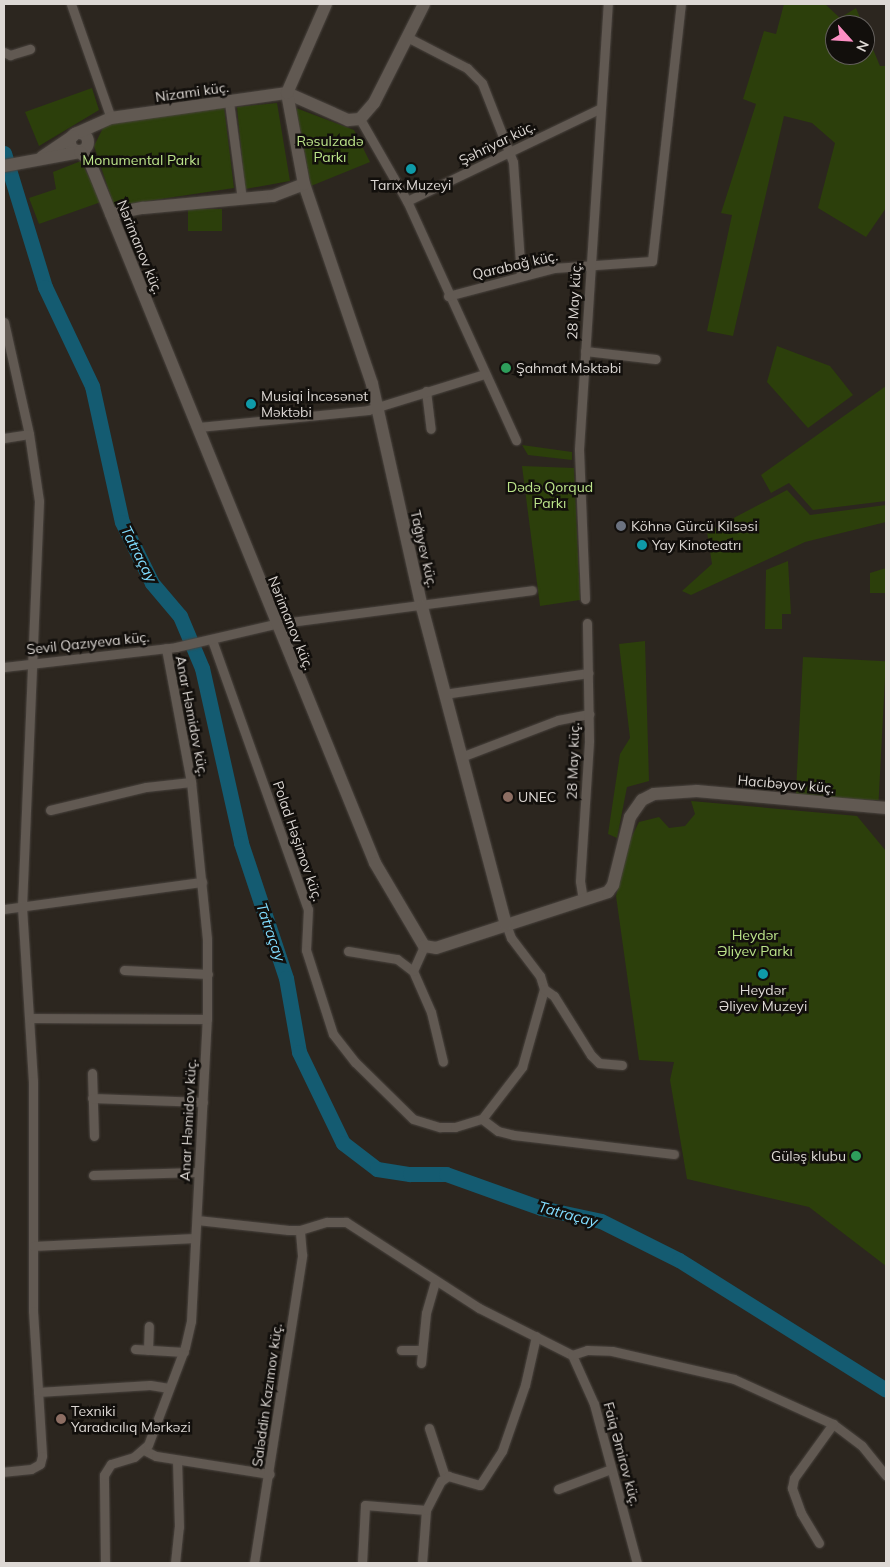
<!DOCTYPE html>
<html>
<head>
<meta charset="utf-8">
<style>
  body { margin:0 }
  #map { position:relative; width:890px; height:1567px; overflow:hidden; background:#2c261f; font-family:Mulish,sans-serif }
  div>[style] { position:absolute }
  .green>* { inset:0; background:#2c3f0b; transform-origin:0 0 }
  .river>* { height:15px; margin:-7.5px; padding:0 7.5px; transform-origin:7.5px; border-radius:7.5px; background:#145b71 }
  .roads { filter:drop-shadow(0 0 1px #49433e) drop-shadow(0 0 1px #49433e) }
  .street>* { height:9px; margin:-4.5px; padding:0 4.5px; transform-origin:4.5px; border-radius:4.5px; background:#615952 }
  .secondary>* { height:12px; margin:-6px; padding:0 6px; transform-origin:6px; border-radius:6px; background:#615952 }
  .secondary>.ring { margin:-6px; padding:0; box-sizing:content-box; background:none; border:12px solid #615952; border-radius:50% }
  .dots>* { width:14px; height:14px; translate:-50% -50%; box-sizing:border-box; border:2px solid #120f0c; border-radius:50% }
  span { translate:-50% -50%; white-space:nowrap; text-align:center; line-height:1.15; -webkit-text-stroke:5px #120f0c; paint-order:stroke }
  .street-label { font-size:14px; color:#ddd8d4 }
  .park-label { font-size:14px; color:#bce48a }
  .poi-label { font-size:14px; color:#ddd8d4 }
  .left { translate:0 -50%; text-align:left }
  .right { translate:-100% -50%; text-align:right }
  .water-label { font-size:15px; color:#81dcfe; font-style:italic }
  .frame { position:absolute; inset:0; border:5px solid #ddd8d4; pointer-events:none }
  .north { position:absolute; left:825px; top:15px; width:50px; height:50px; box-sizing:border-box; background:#120f0c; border:1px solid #635f5c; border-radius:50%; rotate:116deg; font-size:14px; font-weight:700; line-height:20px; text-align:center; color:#ddd8d4 }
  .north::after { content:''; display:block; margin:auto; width:18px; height:22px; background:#fc8fc3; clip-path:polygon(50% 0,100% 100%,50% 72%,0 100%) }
</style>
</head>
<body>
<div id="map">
  <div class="green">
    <i style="clip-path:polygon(784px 4px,825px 4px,840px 18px,856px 8px,863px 25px,835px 25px,835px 55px,865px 55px,865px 30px,880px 66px,886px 66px,886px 208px,866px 237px,818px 208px,835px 143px,812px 123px,784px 116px,733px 336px,707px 331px,732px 215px,721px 213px,756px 104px,743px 99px,764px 31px,776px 34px)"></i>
    <i style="clip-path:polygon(92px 88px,99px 110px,39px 146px,25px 112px)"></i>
    <i style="clip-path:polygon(277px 103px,290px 181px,245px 189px,237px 107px)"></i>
    <i style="clip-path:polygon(224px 107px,234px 188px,114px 206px,94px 146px,103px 128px,111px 123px)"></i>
    <i style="clip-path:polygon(296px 108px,354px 130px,370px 162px,311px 186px)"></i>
    <i style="clip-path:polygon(81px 161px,101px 202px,39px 224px,29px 198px,56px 189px,53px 172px)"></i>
    <i style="left:222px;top:209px;width:22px;height:34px;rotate:90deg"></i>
    <i style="clip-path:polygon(777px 346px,830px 366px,853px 395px,808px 428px,767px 382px)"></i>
    <i style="clip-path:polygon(886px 386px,886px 501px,813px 510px,789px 483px,771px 493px,761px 475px)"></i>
    <i style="clip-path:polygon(522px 445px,572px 452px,572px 460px,528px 455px)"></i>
    <i style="clip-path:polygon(522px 466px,574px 468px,580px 600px,540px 606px)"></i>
    <i style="clip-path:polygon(787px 490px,810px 515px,886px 505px,886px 522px,805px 542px,691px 595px,682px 591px,712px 564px,707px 532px)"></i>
    <i style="clip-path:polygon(788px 561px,791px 614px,782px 614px,782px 629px,765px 629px,766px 570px)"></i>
    <i style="clip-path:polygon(886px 568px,886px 593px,870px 593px,870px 573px)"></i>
    <i style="clip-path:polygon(645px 641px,649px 781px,627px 787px,617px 838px,608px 834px,620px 754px,630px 738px,619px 644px)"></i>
    <i style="left:803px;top:657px;width:83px;height:139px;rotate:3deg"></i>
    <i style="clip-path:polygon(691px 801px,857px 816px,886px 851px,886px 1266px,809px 1207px,687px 1179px,670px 1080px,674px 1062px,639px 1060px,616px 896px,630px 840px,639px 822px,659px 817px,669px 828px,685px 826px,695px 814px)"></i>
  </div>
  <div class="river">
    <i style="left:4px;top:153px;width:140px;rotate:73deg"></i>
    <i style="left:45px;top:287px;width:110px;rotate:64.6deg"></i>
    <i style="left:92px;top:386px;width:139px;rotate:77.6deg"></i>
    <i style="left:122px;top:522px;width:68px;rotate:63.8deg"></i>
    <i style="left:152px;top:583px;width:43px;rotate:49.7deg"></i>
    <i style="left:180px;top:616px;width:56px;rotate:67.1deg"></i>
    <i style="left:202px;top:668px;width:179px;rotate:77.4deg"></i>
    <i style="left:241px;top:843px;width:142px;rotate:71.6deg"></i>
    <i style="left:286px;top:978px;width:75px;rotate:80deg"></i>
    <i style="left:299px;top:1052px;width:101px;rotate:64.2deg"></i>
    <i style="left:343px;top:1143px;width:43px;rotate:37.4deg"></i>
    <i style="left:377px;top:1169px;width:33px;rotate:9deg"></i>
    <i style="left:410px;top:1174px;width:36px"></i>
    <i style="left:446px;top:1174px;width:101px;rotate:19.7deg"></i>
    <i style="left:541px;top:1208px;width:61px;rotate:12.2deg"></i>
    <i style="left:601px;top:1221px;width:87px;rotate:26.6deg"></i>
    <i style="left:679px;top:1260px;width:244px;rotate:32.1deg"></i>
  </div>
  <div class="roads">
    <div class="street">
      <i style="left:71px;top:4px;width:121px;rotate:70.7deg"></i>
      <i style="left:407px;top:37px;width:68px;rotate:27.3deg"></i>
      <i style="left:467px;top:68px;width:21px;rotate:45deg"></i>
      <i style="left:482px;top:83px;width:85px;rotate:68.6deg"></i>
      <i style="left:513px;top:162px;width:114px;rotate:86deg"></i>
      <i style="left:4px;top:52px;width:7px;rotate:27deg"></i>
      <i style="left:10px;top:55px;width:21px;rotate:-17deg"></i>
      <i style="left:229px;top:102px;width:98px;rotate:82.4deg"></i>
      <i style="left:360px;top:119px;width:95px;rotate:60.2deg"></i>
      <i style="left:407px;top:201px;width:263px;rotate:65.5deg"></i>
      <i style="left:407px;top:201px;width:213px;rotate:-25.6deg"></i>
      <i style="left:448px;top:296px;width:110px;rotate:-14.8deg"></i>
      <i style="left:554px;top:268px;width:98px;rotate:-4.1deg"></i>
      <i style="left:652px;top:261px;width:259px;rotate:-83.6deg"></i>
      <i style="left:4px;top:322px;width:115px;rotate:77.4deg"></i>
      <i style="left:29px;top:434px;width:68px;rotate:81.5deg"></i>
      <i style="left:39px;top:501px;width:406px;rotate:92.4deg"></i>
      <i style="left:22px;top:907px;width:174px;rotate:86.4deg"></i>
      <i style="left:33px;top:1081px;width:230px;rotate:90deg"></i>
      <i style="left:33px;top:1311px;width:145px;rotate:86.4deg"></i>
      <i style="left:42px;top:1456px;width:8px;rotate:104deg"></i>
      <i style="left:40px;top:1464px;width:10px;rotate:151deg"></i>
      <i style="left:31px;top:1469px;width:27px;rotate:174deg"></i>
      <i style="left:585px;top:351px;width:71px;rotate:6.4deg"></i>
      <i style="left:426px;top:391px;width:38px;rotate:83deg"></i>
      <i style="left:199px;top:427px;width:170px;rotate:-5.7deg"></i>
      <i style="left:368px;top:410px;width:121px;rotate:-17.2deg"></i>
      <i style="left:4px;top:438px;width:25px;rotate:-9deg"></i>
      <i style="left:585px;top:599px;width:150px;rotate:-92.3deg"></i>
      <i style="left:579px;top:449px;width:446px;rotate:-86.3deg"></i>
      <i style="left:212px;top:640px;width:286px;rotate:70.4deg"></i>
      <i style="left:308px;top:909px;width:41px;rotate:92.8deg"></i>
      <i style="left:306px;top:950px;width:88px;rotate:72.2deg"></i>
      <i style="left:333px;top:1034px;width:36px;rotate:52deg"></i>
      <i style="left:355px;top:1062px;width:81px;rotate:44.5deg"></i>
      <i style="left:413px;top:1119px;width:28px;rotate:17deg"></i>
      <i style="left:440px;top:1127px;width:15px"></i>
      <i style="left:455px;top:1127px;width:28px;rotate:-17deg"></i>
      <i style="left:482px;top:1119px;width:66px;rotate:-52.4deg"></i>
      <i style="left:522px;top:1067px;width:81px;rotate:-74.2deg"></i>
      <i style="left:544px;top:989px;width:14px;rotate:-107deg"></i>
      <i style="left:540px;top:976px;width:48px;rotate:-127.3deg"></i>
      <i style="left:511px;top:938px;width:15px;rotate:-110deg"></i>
      <i style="left:4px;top:667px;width:173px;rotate:-6.6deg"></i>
      <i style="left:176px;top:647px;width:102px;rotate:-13.1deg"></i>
      <i style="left:275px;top:624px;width:259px;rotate:-7.5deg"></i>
      <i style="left:444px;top:694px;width:146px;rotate:-8.3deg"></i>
      <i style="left:461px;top:757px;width:104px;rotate:-20.9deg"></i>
      <i style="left:558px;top:720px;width:32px;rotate:-11deg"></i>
      <i style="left:50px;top:810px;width:99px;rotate:-13.5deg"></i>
      <i style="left:146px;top:787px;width:45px;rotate:-6.3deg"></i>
      <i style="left:583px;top:900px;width:19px;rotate:-99deg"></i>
      <i style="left:580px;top:881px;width:141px;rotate:-86.3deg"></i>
      <i style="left:589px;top:740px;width:117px;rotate:-91deg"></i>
      <i style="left:4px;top:909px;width:200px;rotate:-7.8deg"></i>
      <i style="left:348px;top:951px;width:50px;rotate:9.3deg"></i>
      <i style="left:397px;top:959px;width:20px;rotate:37deg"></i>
      <i style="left:413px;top:971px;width:45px;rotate:66.3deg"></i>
      <i style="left:431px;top:1012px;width:51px;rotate:76.5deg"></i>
      <i style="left:124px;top:970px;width:84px;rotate:2.7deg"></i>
      <i style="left:413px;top:971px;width:27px;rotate:-66deg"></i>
      <i style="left:544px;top:989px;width:12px;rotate:35deg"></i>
      <i style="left:554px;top:996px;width:70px;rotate:57.9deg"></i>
      <i style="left:591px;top:1055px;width:11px;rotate:45deg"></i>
      <i style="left:599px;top:1063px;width:23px;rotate:5deg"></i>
      <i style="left:31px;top:1018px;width:176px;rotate:0.3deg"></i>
      <i style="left:92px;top:1073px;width:63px;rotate:88.2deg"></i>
      <i style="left:92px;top:1098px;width:111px;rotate:2.1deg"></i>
      <i style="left:482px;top:1119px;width:20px;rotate:37deg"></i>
      <i style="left:498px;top:1131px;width:16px;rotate:14deg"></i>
      <i style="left:514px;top:1135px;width:161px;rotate:6.8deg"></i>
      <i style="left:93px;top:1175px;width:105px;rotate:-1.6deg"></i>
      <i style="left:197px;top:1220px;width:92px;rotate:6.3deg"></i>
      <i style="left:288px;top:1230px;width:12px"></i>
      <i style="left:300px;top:1230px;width:28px;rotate:-17deg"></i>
      <i style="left:327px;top:1222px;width:19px"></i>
      <i style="left:346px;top:1222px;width:158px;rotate:32.9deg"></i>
      <i style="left:479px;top:1308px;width:104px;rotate:26.8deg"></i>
      <i style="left:572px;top:1355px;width:54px;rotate:65.8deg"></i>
      <i style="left:594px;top:1404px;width:165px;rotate:74.9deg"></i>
      <i style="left:33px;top:1246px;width:162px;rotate:-2.8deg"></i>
      <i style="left:135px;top:1349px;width:49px;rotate:3.5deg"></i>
      <i style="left:148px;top:1350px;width:24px;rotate:-88deg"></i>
      <i style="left:401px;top:1350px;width:20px"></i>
      <i style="left:572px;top:1355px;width:16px;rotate:-18deg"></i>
      <i style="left:587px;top:1350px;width:25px;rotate:2deg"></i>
      <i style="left:612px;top:1351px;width:125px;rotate:12.9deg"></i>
      <i style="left:734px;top:1379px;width:109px;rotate:24.4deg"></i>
      <i style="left:833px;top:1424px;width:36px;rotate:37deg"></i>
      <i style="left:862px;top:1446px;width:38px;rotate:51deg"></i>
      <i style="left:421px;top:1363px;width:50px;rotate:-84.3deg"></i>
      <i style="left:426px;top:1313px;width:32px;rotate:-74deg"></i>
      <i style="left:38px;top:1392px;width:112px;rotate:-3.6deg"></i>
      <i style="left:150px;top:1385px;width:19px;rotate:9deg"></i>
      <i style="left:429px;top:1428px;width:52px;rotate:71.9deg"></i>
      <i style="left:144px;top:1450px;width:13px;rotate:27deg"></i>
      <i style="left:156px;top:1456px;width:115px;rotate:9deg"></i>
      <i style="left:558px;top:1489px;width:57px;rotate:-20.7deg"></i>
      <i style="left:819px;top:1543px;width:35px;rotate:-121deg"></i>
      <i style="left:801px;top:1513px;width:27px;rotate:-110deg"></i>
      <i style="left:792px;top:1488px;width:10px;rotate:-79deg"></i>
      <i style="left:794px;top:1478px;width:67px;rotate:-54.2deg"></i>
      <i style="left:105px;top:1563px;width:88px;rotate:-90.7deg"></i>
      <i style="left:104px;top:1475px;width:13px;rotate:-58deg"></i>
      <i style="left:111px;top:1464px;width:24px;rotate:-17deg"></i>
      <i style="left:134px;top:1457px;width:18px;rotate:-41deg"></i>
      <i style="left:148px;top:1445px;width:105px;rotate:-69.3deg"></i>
      <i style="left:185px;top:1347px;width:27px;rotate:-77deg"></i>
      <i style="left:191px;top:1321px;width:302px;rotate:-87deg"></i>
      <i style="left:207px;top:1019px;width:80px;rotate:-90deg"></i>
      <i style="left:207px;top:939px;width:158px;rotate:-95.8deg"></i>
      <i style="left:191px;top:782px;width:136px;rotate:-100.6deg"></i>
      <i style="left:175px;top:1563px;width:36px;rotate:-84deg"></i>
      <i style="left:179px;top:1527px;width:67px;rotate:-91.7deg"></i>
      <i style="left:254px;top:1563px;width:312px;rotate:-81.1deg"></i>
      <i style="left:302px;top:1255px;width:25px;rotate:-95deg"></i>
      <i style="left:362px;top:1563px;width:58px;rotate:-87deg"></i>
      <i style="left:365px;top:1505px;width:61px;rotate:4.7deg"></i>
      <i style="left:422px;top:1563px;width:53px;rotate:-85.7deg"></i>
      <i style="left:426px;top:1510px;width:33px;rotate:-63deg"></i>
      <i style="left:441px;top:1481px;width:9px;rotate:-36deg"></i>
      <i style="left:448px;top:1476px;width:33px;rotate:16deg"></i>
      <i style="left:480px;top:1485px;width:40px;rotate:-57.1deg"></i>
      <i style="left:502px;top:1451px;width:70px;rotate:-70.8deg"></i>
      <i style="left:525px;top:1385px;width:50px;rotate:-77.3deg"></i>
    </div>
    <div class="secondary">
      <i class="ring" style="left:70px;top:133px;width:6px;height:6px"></i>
      <i style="left:75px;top:134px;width:39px;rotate:-24deg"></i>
      <i style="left:111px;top:118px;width:178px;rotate:-8.1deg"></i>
      <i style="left:287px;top:93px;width:67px;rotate:23.9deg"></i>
      <i style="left:348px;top:120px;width:12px;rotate:-5deg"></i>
      <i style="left:360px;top:119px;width:21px;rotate:-49deg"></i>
      <i style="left:374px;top:103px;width:111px;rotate:-63.2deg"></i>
      <i style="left:42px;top:157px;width:37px;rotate:-34deg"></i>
      <i style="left:4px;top:166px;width:77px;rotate:-10.4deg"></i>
      <i style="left:80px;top:152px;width:12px;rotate:42deg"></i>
      <i style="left:89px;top:160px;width:759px;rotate:67.86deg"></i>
      <i style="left:375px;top:863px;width:96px;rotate:59.4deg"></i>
      <i style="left:424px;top:946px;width:12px;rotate:9deg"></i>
      <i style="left:436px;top:948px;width:181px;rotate:-18deg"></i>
      <i style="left:608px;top:892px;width:9px;rotate:-54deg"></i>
      <i style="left:613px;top:885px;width:70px;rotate:-76deg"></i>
      <i style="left:630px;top:817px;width:21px;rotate:-55deg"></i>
      <i style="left:642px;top:800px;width:13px;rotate:-27deg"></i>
      <i style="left:654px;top:794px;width:43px;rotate:-4deg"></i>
      <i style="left:697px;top:791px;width:190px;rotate:5.1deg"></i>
      <i style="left:304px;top:184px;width:211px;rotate:71.2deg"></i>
      <i style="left:372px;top:384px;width:229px;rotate:77.4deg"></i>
      <i style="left:422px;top:607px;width:328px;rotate:75.2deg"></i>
      <i style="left:111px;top:214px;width:33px;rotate:-11deg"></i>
      <i style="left:143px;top:208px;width:131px;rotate:-5.3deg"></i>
      <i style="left:273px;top:196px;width:33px;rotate:-21deg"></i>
      <i style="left:304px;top:184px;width:93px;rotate:-100.6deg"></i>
      <i style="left:287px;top:93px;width:97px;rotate:-66.3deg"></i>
    </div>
  </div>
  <div class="dots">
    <i style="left:411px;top:169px;background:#0f9aa8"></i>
    <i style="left:506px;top:368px;background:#2e9e5b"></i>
    <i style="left:251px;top:404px;background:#0f9aa8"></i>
    <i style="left:621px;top:526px;background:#6b7280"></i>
    <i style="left:642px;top:545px;background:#0f9aa8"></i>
    <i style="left:508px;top:797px;background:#8d6e63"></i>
    <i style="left:763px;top:974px;background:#0f9aa8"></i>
    <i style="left:856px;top:1156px;background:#2e9e5b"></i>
    <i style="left:61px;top:1419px;background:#8d6e63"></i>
  </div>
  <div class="street-label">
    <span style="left:192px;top:92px;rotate:-8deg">Nizami küç.</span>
    <span style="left:497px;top:143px;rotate:-26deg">Şəhriyar küç.</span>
    <span style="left:140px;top:247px;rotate:68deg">Nərimanov küç.</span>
    <span style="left:515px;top:265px;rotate:-13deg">Qarabağ küç.</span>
    <span style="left:574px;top:301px;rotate:-87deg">28 May küç.</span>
    <span style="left:424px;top:549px;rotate:77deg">Tağıyev küç.</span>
    <span style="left:291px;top:623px;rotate:68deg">Nərimanov küç.</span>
    <span style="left:88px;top:643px;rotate:-6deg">Sevil Qazıyeva küç.</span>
    <span style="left:192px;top:716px;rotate:79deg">Anar Həmidov küç.</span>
    <span style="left:573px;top:761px;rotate:-88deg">28 May küç.</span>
    <span style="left:786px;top:784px;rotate:5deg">Hacıbəyov küç.</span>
    <span style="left:298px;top:841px;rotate:71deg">Polad Həşimov küç.</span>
    <span style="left:188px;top:1120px;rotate:-87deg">Anar Həmidov küç.</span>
    <span style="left:267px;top:1395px;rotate:-82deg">Saləddin Kazımov küç.</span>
    <span style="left:622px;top:1454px;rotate:75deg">Faiq Əmirov küç.</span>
  </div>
  <div class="park-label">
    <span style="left:330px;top:149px">Rəsulzadə<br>Parkı</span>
    <span style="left:141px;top:160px">Monumental Parkı</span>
    <span style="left:550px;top:495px">Dədə Qorqud<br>Parkı</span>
    <span style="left:755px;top:943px">Heydər<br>Əliyev Parkı</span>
  </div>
  <div class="poi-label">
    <span style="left:411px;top:185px">Tarıx Muzeyi</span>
    <span class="left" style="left:516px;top:368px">Şahmat Məktəbi</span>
    <span class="left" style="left:261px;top:404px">Musiqi İncəsənət<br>Məktəbi</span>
    <span class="left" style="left:631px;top:526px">Köhnə Gürcü Kilsəsi</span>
    <span class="left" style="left:652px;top:545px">Yay Kinoteatrı</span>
    <span class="left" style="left:518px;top:797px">UNEC</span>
    <span style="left:763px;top:998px">Heydər<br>Əliyev Muzeyi</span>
    <span class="right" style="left:846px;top:1156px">Güləş klubu</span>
    <span class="left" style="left:71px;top:1419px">Texniki<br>Yaradıcılıq Mərkəzi</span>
  </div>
  <div class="water-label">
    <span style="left:139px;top:554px;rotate:63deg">Tatraçay</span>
    <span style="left:271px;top:932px;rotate:71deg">Tatraçay</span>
    <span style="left:568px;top:1214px;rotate:15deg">Tatraçay</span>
  </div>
  <div class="frame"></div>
  <div class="north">N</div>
</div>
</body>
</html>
